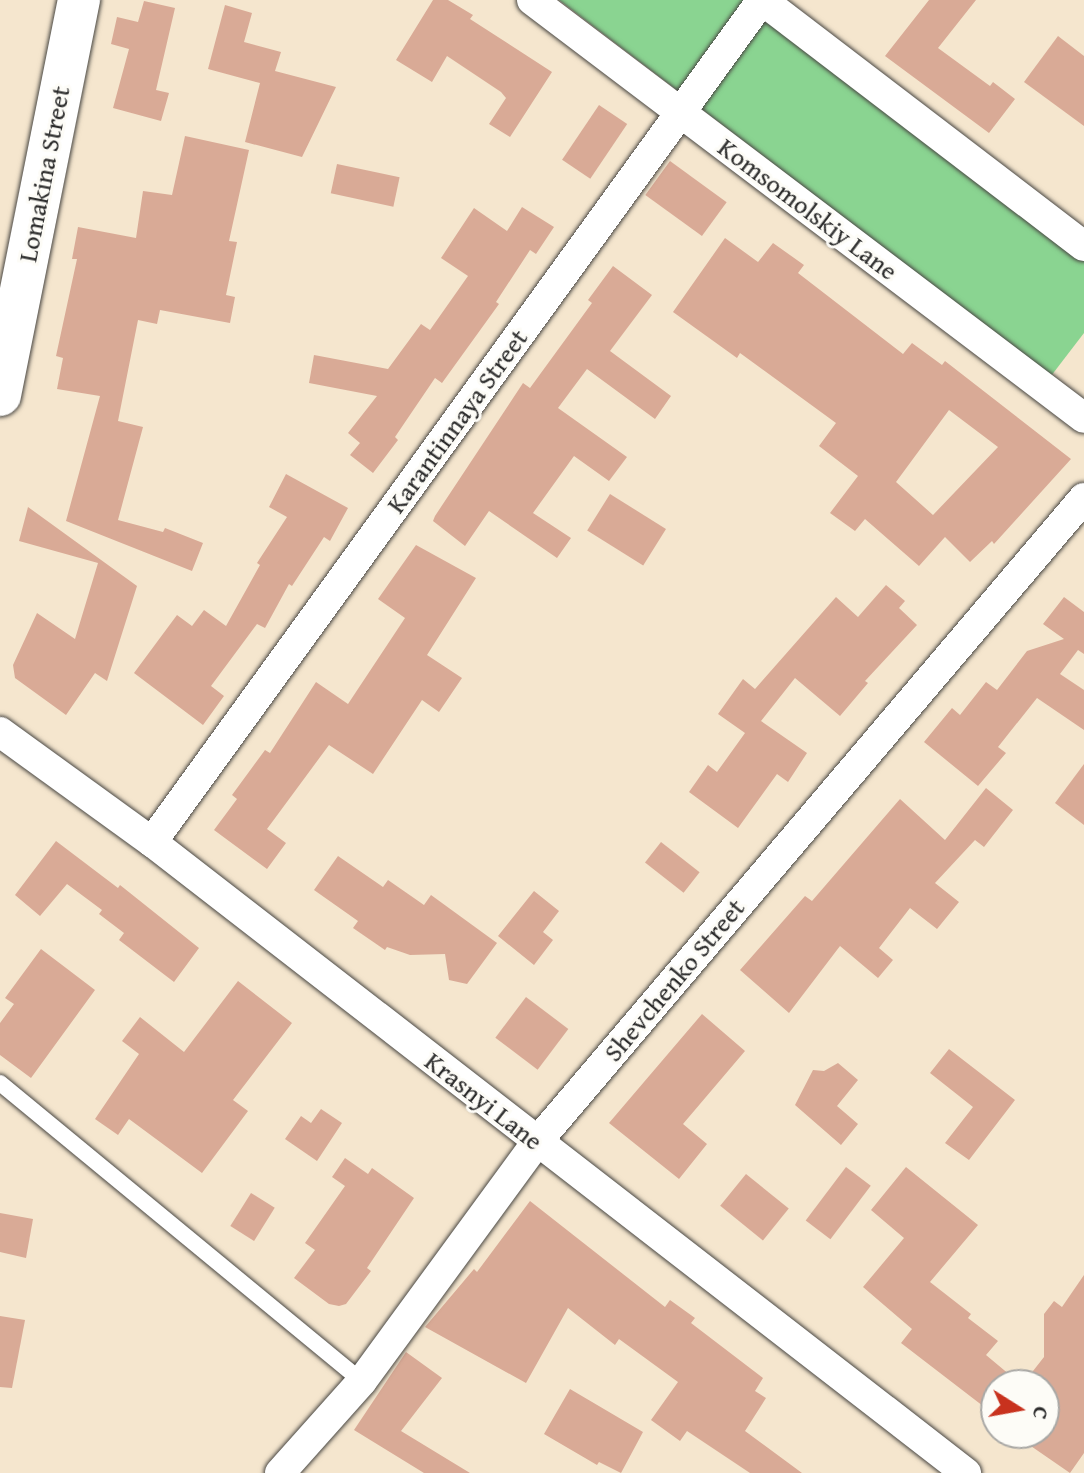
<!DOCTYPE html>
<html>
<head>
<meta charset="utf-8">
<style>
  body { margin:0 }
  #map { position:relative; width:1084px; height:1473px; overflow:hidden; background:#f5e6ce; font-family:"Gentium Book Plus",serif }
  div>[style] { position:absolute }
  .green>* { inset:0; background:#8ad491 }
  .building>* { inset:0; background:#d9aa96; transform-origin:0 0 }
  .roads { filter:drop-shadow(0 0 2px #494743) drop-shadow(0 0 2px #494743) }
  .lane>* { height:16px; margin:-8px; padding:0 8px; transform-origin:8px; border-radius:8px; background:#fff }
  .street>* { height:30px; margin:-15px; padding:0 15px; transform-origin:15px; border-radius:15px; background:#fff }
  .secondary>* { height:42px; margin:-21px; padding:0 21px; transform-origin:21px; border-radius:21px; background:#fff }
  span { translate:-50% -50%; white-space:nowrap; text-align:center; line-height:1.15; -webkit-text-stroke:6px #fdfcf7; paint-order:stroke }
  .street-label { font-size:26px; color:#2b2b2b }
  .north { position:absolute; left:980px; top:1369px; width:80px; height:80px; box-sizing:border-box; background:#fdfcf7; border:2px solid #a9a8a5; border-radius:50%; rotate:101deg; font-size:22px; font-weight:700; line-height:32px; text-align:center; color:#2b2b2b }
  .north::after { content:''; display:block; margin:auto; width:28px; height:36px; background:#c8321e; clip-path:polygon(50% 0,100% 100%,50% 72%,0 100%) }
</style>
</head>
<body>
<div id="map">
  <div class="green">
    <i style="clip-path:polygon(559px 0,744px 0,1084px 261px,1084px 333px,1051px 376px)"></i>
  </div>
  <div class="building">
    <i style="clip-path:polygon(433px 0,448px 0,473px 15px,470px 19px,552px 72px,510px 137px,489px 124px,506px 98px,501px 92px,447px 56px,432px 82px,396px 60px)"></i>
    <i style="clip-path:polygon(929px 0,976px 0,938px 48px,990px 86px,993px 82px,1015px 99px,989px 133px,885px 56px)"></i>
    <i style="clip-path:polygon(144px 1px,175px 8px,156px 90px,169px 93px,161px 121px,113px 108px,129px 49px,111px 44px,117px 17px,138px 22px)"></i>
    <i style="clip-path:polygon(225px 5px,252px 13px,244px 42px,281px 52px,275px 71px,336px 87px,302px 157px,245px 142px,260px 83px,208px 69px)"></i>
    <i style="clip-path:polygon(1058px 36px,1084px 56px,1084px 126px,1024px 82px)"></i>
    <i style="left:599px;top:105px;width:34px;height:66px;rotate:34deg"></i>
    <i style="clip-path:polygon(185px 136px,249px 150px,229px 241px,237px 242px,226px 295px,235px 297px,230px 323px,160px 310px,157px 324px,138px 320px,118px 421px,143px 427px,118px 520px,163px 532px,165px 528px,203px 543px,192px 571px,66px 521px,100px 396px,57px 389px,63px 358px,56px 356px,77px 259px,72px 259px,78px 227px,136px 238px,143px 191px,172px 195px)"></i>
    <i style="left:670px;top:161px;width:70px;height:42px;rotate:36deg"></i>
    <i style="left:337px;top:164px;width:64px;height:30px;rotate:12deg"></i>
    <i style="clip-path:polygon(522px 207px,554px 227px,536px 254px,530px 250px,496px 302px,499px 304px,442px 383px,435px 378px,395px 437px,398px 440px,373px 473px,350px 455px,360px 443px,348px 433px,377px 396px,309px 383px,314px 355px,388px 369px,421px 324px,430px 330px,468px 276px,441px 258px,474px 208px,507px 231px)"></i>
    <i style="clip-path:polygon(evenodd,725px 238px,758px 262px,773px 243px,804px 265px,798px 273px,903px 354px,912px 343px,942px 365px,945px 361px,1071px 459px,994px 544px,992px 541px,970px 562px,945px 537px,919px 566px,865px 519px,855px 531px,830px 513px,858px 476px,819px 446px,836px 423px,740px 353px,737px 358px,673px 312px,725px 238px,949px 410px,998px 447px,933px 515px,896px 482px,949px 410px)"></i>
    <i style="clip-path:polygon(613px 266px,652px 295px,610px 351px,671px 396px,655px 419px,587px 369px,558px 408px,627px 457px,609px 481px,574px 456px,533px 513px,571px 538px,557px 558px,489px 511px,465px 546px,433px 521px,435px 516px,523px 383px,530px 388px,592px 303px,588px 300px)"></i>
    <i style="clip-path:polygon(286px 474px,348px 508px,330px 541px,324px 537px,292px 586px,289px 584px,265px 628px,257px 624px,211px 686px,224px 696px,203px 725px,134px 673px,177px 615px,192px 626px,204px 610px,226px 626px,260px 565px,257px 563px,287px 517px,269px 507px)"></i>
    <i style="left:610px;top:494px;width:66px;height:43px;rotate:32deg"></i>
    <i style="clip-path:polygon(28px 507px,137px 586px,107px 681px,95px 673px,66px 715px,15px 678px,13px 665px,37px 613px,75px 639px,98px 563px,19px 541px)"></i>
    <i style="clip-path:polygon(416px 545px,476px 578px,427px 655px,462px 678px,439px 712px,422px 700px,373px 774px,329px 745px,267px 829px,286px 843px,267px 869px,214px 830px,237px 799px,232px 795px,265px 750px,270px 753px,316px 682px,348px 704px,405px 618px,378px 599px)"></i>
    <i style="clip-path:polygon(886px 585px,905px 601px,899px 608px,917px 625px,865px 681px,868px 683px,840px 716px,795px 678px,761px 721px,807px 753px,788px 782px,777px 774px,738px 828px,689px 792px,708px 765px,717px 772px,745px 733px,718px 714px,743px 679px,755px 689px,836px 597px,858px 617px)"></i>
    <i style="clip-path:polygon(1064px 597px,1084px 612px,1084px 654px,1078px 650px,1060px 674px,1084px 690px,1084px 730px,1037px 698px,998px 747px,1006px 753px,978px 786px,924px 742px,952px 708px,960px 715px,986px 682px,997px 690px,1027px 651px,1064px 639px,1043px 624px)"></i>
    <i style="clip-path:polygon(1084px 764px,1084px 825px,1055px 803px)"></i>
    <i style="clip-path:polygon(986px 788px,1013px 810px,984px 847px,975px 840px,935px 883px,959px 902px,937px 929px,910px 908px,879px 948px,893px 960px,878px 978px,840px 946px,789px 1013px,740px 970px,805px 896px,812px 901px,900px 799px,945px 840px)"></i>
    <i style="clip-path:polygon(56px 841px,118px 888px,120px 885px,199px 948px,174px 982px,119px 940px,124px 933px,99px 914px,102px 910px,67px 884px,40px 916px,15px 895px)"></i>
    <i style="left:661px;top:842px;width:49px;height:26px;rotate:38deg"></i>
    <i style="clip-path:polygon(338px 856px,383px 887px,388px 880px,424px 905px,431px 895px,497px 943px,467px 984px,449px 980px,445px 954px,410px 955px,387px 947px,385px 950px,353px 928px,358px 921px,314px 890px)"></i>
    <i style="clip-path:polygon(534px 891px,559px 911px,543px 932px,553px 940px,534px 965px,498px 936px)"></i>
    <i style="clip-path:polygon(41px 949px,95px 990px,31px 1078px,0 1055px,0 1023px,14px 1004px,5px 998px)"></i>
    <i style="clip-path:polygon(238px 981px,292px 1023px,233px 1100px,248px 1111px,202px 1173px,129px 1119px,118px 1135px,95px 1119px,139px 1054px,122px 1041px,140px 1017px,184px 1052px)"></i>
    <i style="left:526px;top:997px;width:53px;height:51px;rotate:37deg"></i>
    <i style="clip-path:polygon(702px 1014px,745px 1051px,683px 1124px,707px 1144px,679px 1179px,609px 1123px)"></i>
    <i style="clip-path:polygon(949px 1049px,1015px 1100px,969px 1160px,945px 1143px,973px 1107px,930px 1073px)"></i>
    <i style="clip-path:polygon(838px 1063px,858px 1080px,837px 1106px,858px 1124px,841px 1145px,795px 1105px,813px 1070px,824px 1071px)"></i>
    <i style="clip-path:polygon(321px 1109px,342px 1123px,317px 1161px,285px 1139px,301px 1116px,311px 1123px)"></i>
    <i style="clip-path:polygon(345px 1158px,368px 1174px,372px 1168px,414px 1198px,367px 1268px,371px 1271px,346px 1304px,339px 1306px,329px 1304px,294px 1278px,315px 1250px,305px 1243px,345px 1186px,332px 1177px)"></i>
    <i style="left:846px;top:1167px;width:31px;height:67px;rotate:37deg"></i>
    <i style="clip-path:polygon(906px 1167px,978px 1225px,930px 1282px,971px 1314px,968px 1318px,998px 1341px,986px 1355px,1022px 1385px,1044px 1357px,1044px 1314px,1054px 1301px,1062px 1307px,1084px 1275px,1084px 1453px,1070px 1473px,1012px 1433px,1044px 1433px,1044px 1385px,996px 1385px,996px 1416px,901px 1343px,912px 1329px,863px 1287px,904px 1238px,871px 1210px)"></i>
    <i style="left:746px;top:1174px;width:55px;height:41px;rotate:39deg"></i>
    <i style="left:251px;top:1193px;width:28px;height:39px;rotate:32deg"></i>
    <i style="clip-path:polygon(530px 1201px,665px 1307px,670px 1300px,695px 1318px,691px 1323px,763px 1378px,755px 1391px,766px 1398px,745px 1431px,802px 1473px,750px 1473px,687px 1431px,680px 1441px,651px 1420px,678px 1382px,619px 1339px,615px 1345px,568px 1308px,526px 1383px,425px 1327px,474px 1269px,477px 1272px)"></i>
    <i style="clip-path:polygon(0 1213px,33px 1219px,26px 1258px,0 1252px)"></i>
    <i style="clip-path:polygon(0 1316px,25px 1320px,12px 1388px,0 1387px)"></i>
    <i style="clip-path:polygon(406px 1352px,442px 1378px,401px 1431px,470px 1473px,424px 1473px,354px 1430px)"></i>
    <i style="clip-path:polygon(570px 1389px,643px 1432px,621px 1473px,599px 1462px,597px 1465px,544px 1434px)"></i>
  </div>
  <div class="roads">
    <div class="lane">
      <i style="left:0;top:1083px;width:469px;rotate:39.5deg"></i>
    </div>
    <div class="street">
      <i style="left:532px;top:0;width:692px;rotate:37.13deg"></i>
      <i style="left:762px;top:0;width:405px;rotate:37.4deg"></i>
      <i style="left:0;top:732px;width:188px;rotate:35.9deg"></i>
      <i style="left:152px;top:842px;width:1030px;rotate:37.78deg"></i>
      <i style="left:152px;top:842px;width:1040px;rotate:-54.08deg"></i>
      <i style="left:280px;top:1473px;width:123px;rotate:-48.3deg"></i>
      <i style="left:362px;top:1381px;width:296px;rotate:-53.8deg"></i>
      <i style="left:537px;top:1142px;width:845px;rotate:-49.66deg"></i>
    </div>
    <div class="secondary">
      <i style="left:0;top:395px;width:403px;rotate:-78.7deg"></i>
    </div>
  </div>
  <div class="street-label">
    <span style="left:44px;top:174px;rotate:-79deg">Lomakina Street</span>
    <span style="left:808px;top:209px;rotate:37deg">Komsomolskiy Lane</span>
    <span style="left:457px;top:421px;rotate:-54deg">Karantinnaya Street</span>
    <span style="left:674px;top:980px;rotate:-50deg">Shevchenko Street</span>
    <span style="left:484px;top:1101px;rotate:38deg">Krasnyi Lane</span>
  </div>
  <div class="north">С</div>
</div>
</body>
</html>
